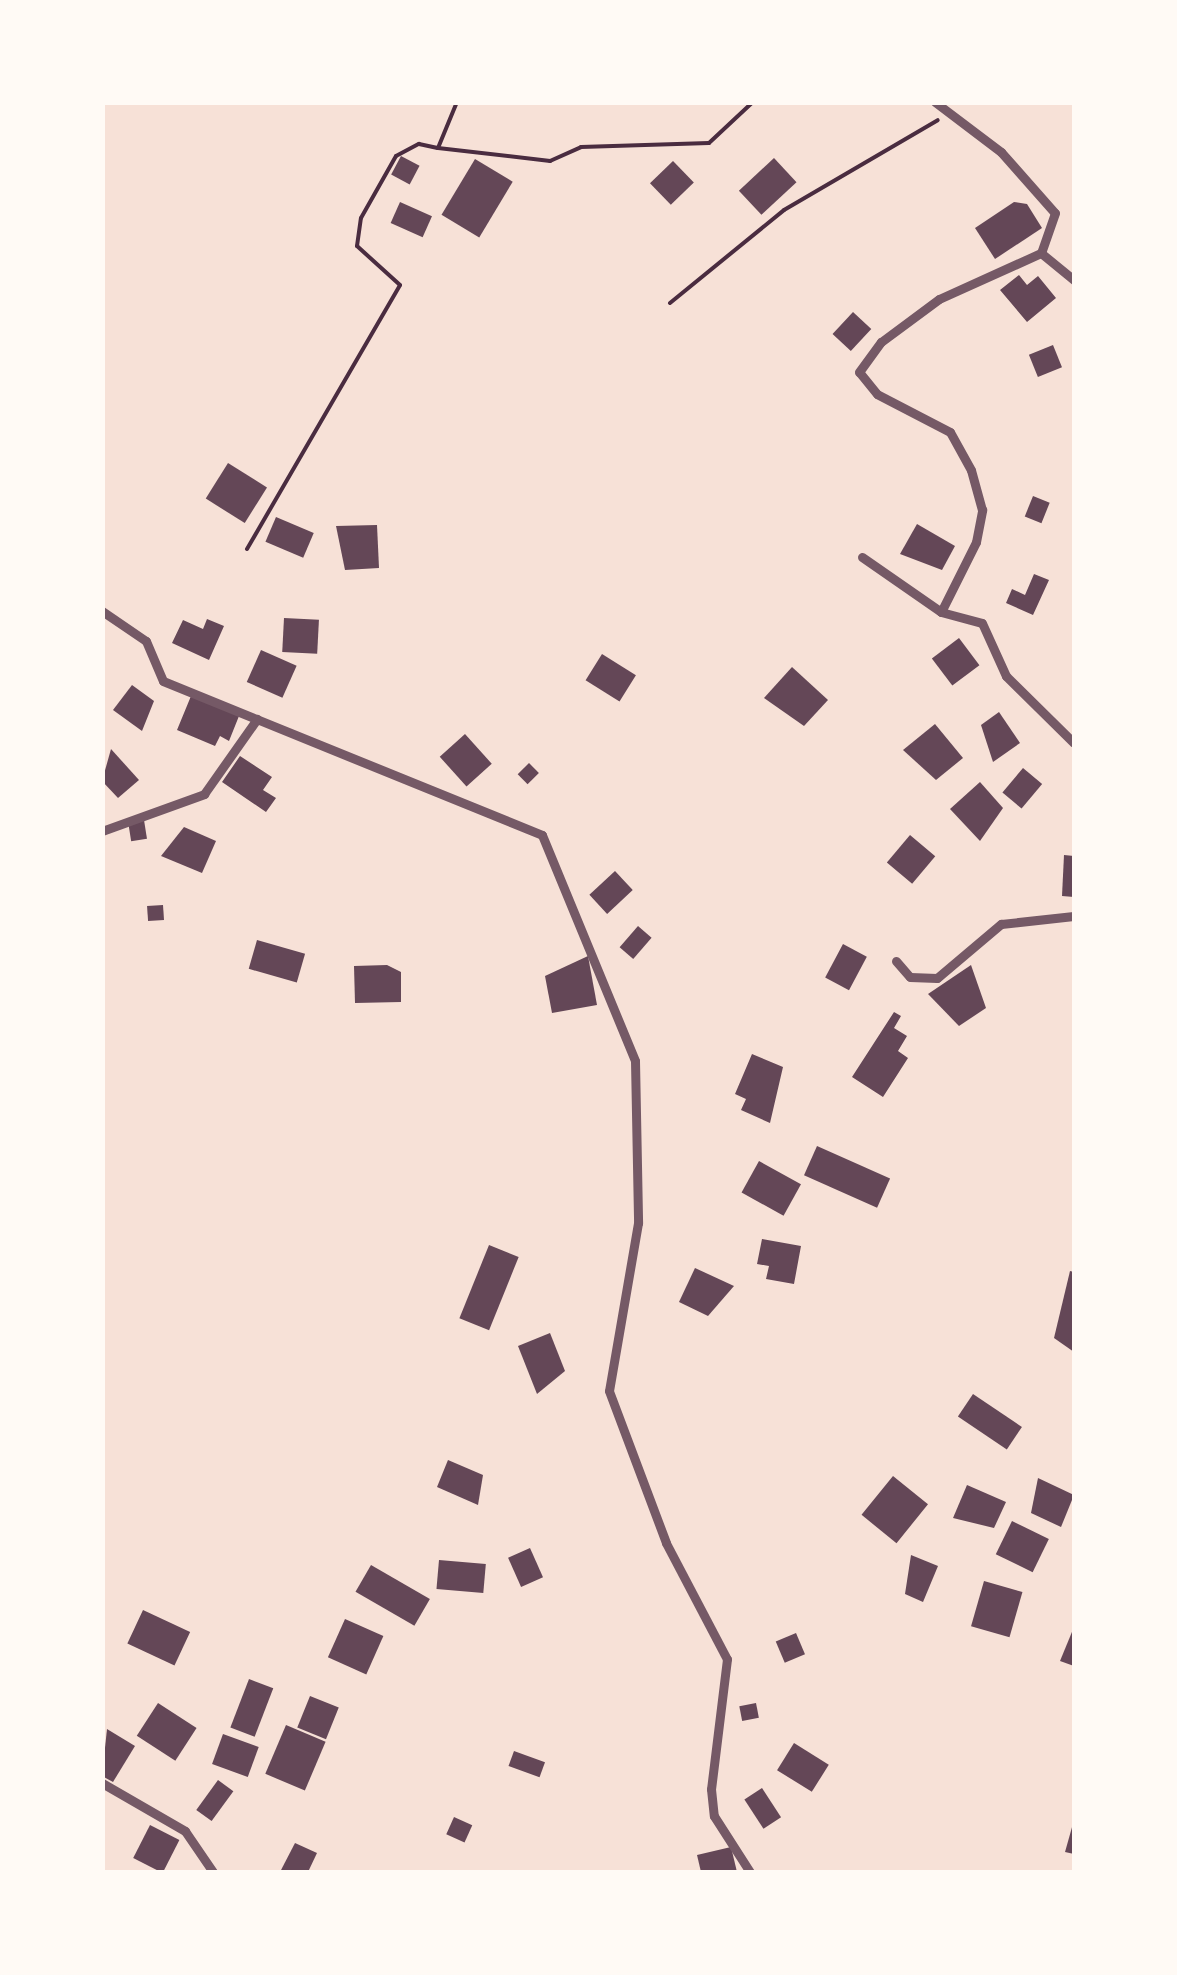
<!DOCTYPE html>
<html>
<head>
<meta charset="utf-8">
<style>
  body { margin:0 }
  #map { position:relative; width:1177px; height:1975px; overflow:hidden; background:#f7e1d7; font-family:Commissioner,sans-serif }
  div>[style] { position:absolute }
  .building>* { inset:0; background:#644757; transform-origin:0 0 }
  .path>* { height:4px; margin:-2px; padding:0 2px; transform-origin:2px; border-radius:2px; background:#4a2c40 }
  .minor>* { height:9px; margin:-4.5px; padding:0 4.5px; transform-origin:4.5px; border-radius:4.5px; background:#755966 }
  span { translate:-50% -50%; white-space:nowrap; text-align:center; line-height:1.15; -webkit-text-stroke:8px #fffaf5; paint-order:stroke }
  .frame { position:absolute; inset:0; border:105px solid #fffaf5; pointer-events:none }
</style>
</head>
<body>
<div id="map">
  <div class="building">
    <i style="left:401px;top:156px;width:21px;height:21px;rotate:28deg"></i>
    <i style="left:774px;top:158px;width:33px;height:48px;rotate:47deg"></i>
    <i style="left:475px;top:159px;width:44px;height:65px;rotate:31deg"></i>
    <i style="left:673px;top:161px;width:30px;height:32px;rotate:46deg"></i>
    <i style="left:400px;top:202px;width:35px;height:23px;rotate:24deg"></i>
    <i style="clip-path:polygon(1014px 202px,1027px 204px,1042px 228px,995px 259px,975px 228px)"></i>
    <i style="clip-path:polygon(1019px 275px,1027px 285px,1038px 276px,1056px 298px,1027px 322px,1000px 290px)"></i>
    <i style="left:853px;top:312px;width:25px;height:30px;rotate:43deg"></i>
    <i style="left:1053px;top:345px;width:24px;height:26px;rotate:68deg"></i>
    <i style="left:228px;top:463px;width:46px;height:42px;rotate:32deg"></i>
    <i style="left:1033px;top:496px;width:18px;height:22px;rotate:22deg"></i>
    <i style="left:276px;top:517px;width:41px;height:27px;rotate:23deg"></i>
    <i style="clip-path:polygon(917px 524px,955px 546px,942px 570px,900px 554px)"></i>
    <i style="clip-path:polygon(377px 525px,379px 568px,345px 570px,336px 526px)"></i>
    <i style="clip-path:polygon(1034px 574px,1049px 580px,1033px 615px,1006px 603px,1012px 589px,1025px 595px)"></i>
    <i style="left:284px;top:618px;width:35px;height:34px;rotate:3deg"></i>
    <i style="clip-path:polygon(207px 619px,224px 626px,209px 660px,172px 643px,183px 620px,203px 629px)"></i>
    <i style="left:959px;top:638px;width:34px;height:34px;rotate:53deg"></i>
    <i style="left:261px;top:650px;width:39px;height:35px;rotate:24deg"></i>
    <i style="left:602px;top:654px;width:40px;height:31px;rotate:32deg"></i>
    <i style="clip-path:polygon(792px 667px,828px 700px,804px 726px,764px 698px)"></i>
    <i style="clip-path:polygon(132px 685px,154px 701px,142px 731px,113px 710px)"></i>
    <i style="clip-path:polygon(191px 696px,239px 716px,229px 741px,220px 736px,215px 746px,177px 730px)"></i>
    <i style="clip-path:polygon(999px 712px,1020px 743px,993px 762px,981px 725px)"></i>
    <i style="clip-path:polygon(935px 724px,963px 758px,936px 780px,903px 750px)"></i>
    <i style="left:465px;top:734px;width:40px;height:34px;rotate:48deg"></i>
    <i style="clip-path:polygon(111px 749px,139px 780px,118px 798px,102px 781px)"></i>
    <i style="clip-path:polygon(240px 756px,272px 777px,263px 790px,276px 798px,266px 812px,222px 782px)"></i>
    <i style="left:529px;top:763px;width:14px;height:16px;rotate:45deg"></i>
    <i style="left:1023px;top:768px;width:25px;height:32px;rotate:40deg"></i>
    <i style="clip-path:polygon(980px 782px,1003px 808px,980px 841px,950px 809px)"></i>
    <i style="left:144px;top:820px;width:19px;height:16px;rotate:81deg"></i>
    <i style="clip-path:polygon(184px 827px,216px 841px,202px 873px,161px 856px)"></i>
    <i style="left:910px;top:835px;width:33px;height:36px;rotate:40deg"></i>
    <i style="clip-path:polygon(1064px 855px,1074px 856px,1074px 897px,1062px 896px)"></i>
    <i style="left:615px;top:871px;width:26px;height:35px;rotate:47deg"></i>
    <i style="left:163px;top:905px;width:15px;height:16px;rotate:86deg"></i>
    <i style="left:638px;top:926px;width:18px;height:28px;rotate:41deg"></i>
    <i style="left:257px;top:940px;width:50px;height:30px;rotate:16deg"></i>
    <i style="left:843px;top:944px;width:27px;height:38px;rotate:28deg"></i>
    <i style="clip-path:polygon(588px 956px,597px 1005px,552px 1013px,545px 976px)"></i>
    <i style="clip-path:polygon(387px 965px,401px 972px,401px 1002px,355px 1003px,354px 966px)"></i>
    <i style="clip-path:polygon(971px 965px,986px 1008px,959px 1026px,928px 994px)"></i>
    <i style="clip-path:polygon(894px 1012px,901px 1016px,894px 1028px,907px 1036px,898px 1051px,908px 1058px,883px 1097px,852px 1077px)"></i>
    <i style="clip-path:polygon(752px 1054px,783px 1067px,770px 1123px,741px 1110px,746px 1099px,735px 1094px)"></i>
    <i style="left:817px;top:1146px;width:80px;height:32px;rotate:24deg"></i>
    <i style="left:759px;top:1161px;width:48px;height:36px;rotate:29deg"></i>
    <i style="clip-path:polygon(762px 1239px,801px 1246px,794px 1284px,766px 1279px,769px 1266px,757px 1264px)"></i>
    <i style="left:489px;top:1245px;width:32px;height:79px;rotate:22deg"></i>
    <i style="clip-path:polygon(695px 1268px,734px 1286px,708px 1316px,679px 1302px)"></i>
    <i style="clip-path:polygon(1070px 1271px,1074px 1272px,1074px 1352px,1054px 1338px)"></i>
    <i style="clip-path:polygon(550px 1333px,565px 1371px,537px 1394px,518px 1346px)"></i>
    <i style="left:973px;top:1394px;width:59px;height:27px;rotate:34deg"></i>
    <i style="clip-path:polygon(448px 1460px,483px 1475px,478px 1505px,437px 1487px)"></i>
    <i style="left:893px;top:1476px;width:45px;height:50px;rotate:39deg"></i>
    <i style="clip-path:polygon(1038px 1478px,1074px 1495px,1061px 1527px,1031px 1513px)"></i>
    <i style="clip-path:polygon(967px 1485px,1006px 1502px,994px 1528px,953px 1518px)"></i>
    <i style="left:1012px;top:1521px;width:41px;height:37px;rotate:26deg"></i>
    <i style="left:530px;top:1548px;width:32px;height:24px;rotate:66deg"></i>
    <i style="clip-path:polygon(911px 1555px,938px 1566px,923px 1602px,905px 1594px)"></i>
    <i style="left:439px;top:1560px;width:47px;height:29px;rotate:5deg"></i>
    <i style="left:371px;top:1565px;width:68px;height:31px;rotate:30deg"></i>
    <i style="left:984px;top:1581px;width:40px;height:47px;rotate:16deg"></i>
    <i style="left:143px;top:1610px;width:52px;height:37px;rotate:25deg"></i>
    <i style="left:345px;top:1619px;width:42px;height:42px;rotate:24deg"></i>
    <i style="clip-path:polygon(1074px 1627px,1074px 1666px,1060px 1661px)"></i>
    <i style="left:796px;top:1633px;width:23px;height:22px;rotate:67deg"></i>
    <i style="left:249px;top:1679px;width:26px;height:52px;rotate:21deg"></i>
    <i style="left:310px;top:1696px;width:31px;height:34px;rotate:22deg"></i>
    <i style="left:158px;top:1703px;width:46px;height:39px;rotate:33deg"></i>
    <i style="left:756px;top:1703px;width:15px;height:17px;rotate:79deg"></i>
    <i style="left:286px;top:1725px;width:43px;height:53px;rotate:23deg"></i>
    <i style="clip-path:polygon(107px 1729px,135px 1746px,113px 1782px,102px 1776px)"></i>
    <i style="left:223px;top:1734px;width:38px;height:32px;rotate:20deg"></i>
    <i style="left:794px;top:1743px;width:41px;height:32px;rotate:32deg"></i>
    <i style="left:514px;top:1751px;width:33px;height:16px;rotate:20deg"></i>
    <i style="left:218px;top:1780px;width:19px;height:37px;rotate:36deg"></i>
    <i style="left:762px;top:1788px;width:35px;height:21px;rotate:57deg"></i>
    <i style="left:454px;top:1817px;width:20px;height:19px;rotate:24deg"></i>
    <i style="clip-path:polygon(1074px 1820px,1074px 1854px,1065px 1852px)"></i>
    <i style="left:150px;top:1825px;width:33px;height:37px;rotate:27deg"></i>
    <i style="clip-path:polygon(295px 1843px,317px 1853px,308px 1872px,280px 1872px)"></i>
    <i style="clip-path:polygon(731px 1847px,737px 1872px,701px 1872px,697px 1855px)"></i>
  </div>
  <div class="path">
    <i style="left:438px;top:148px;width:113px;rotate:6.6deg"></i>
    <i style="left:550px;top:161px;width:34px;rotate:-24deg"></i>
    <i style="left:581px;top:147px;width:128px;rotate:-1.8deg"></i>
    <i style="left:709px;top:143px;width:60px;rotate:-43deg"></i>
    <i style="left:670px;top:303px;width:147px;rotate:-39.2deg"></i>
    <i style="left:784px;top:210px;width:178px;rotate:-30.3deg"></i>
    <i style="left:247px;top:549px;width:305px;rotate:-59.9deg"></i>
    <i style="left:400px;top:285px;width:58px;rotate:-137.8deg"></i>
    <i style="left:357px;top:246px;width:28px;rotate:-82deg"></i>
    <i style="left:361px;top:218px;width:71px;rotate:-60.6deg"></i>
    <i style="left:396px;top:156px;width:26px;rotate:-28deg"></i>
    <i style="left:419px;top:144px;width:19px;rotate:12deg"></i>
    <i style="left:438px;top:148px;width:50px;rotate:-67.6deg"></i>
  </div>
  <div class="minor">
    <i style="left:935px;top:102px;width:83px;rotate:37.1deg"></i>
    <i style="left:1001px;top:152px;width:81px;rotate:48.5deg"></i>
    <i style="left:1055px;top:213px;width:42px;rotate:109.3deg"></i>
    <i style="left:1041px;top:253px;width:43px;rotate:39.3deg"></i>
    <i style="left:862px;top:557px;width:96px;rotate:34.8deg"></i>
    <i style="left:941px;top:612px;width:42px;rotate:15deg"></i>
    <i style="left:982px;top:623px;width:58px;rotate:65.6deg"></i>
    <i style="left:1006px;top:676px;width:95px;rotate:44.6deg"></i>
    <i style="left:102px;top:611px;width:53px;rotate:34.3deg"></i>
    <i style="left:146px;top:641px;width:43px;rotate:67deg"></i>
    <i style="left:163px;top:681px;width:409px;rotate:22.1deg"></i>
    <i style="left:542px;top:835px;width:244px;rotate:67.6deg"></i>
    <i style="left:635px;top:1061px;width:162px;rotate:88.9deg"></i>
    <i style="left:638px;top:1223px;width:170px;rotate:99.8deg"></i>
    <i style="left:609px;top:1391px;width:162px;rotate:69.4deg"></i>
    <i style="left:666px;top:1543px;width:131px;rotate:62.3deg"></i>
    <i style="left:727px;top:1659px;width:131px;rotate:97deg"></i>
    <i style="left:711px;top:1789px;width:27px;rotate:84deg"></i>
    <i style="left:714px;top:1816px;width:67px;rotate:57.3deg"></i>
    <i style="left:941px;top:612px;width:78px;rotate:-63.4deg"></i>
    <i style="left:976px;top:542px;width:33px;rotate:-79deg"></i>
    <i style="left:982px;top:510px;width:41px;rotate:-105.4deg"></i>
    <i style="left:971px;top:470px;width:43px;rotate:-118.9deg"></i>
    <i style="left:950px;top:432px;width:82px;rotate:-152.5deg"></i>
    <i style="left:877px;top:394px;width:28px;rotate:-129deg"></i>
    <i style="left:859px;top:372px;width:37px;rotate:-54deg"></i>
    <i style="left:881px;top:342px;width:72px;rotate:-36.6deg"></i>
    <i style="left:939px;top:299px;width:112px;rotate:-24.3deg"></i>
    <i style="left:102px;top:831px;width:109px;rotate:-19.9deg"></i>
    <i style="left:204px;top:794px;width:92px;rotate:-54.8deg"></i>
    <i style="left:896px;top:961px;width:21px;rotate:49deg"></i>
    <i style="left:910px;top:977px;width:27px;rotate:2deg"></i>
    <i style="left:937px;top:978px;width:84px;rotate:-40.2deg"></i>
    <i style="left:1001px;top:924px;width:73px;rotate:-6.3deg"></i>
    <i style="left:102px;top:1783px;width:96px;rotate:30deg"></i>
    <i style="left:185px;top:1831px;width:50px;rotate:55.7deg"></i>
  </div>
  <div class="frame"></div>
</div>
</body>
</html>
